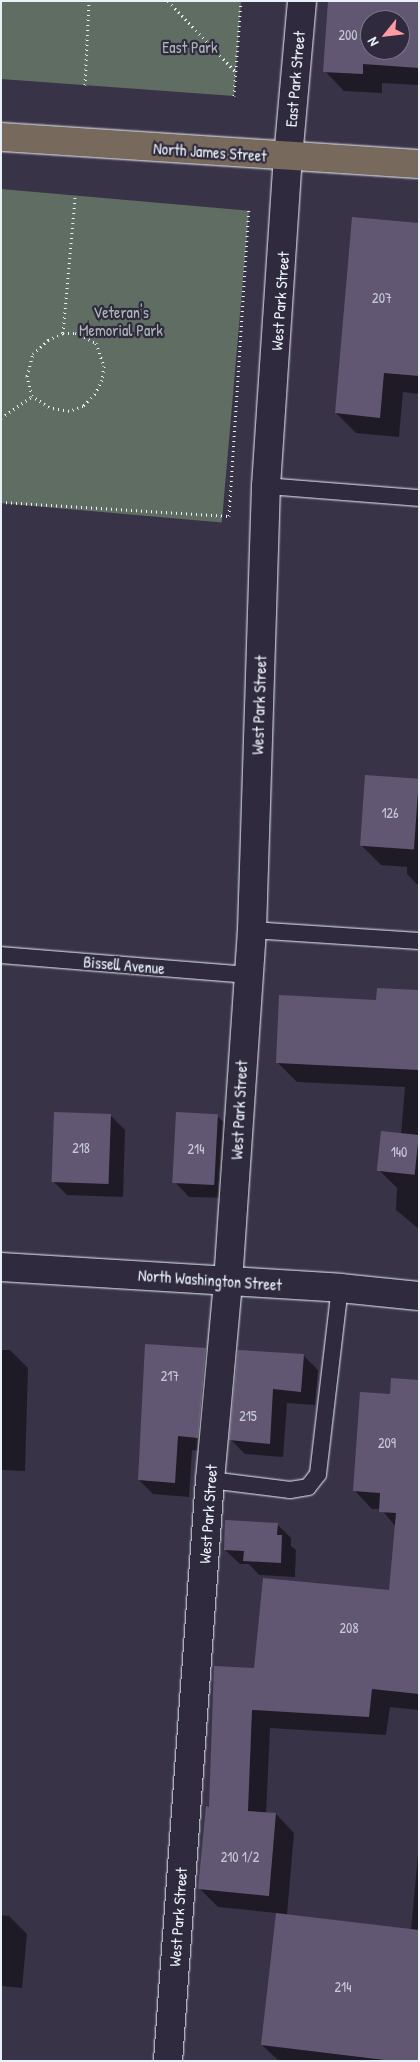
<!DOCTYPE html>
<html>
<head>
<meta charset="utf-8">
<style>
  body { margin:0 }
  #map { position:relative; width:420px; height:2062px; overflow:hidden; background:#393348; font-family:"Patrick Hand",sans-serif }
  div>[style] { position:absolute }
  .green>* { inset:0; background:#606d62; transform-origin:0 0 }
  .shadow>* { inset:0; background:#0007 }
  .building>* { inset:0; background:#625773; transform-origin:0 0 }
  .path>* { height:3px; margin-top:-1.5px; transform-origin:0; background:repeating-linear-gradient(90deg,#e8f1f8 0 1px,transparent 0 5px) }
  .roads { filter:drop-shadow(0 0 1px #e8f1f8) drop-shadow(0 0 1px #e8f1f8) }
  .service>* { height:16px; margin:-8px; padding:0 8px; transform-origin:8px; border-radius:8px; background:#2f2a3d }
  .minor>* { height:28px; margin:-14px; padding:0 14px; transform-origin:14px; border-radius:14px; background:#2f2a3d }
  .tertiary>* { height:28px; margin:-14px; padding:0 14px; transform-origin:14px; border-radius:14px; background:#2f2a3d }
  .primary>* { height:28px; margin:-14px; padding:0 14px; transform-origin:14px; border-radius:14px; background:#77695c }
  span { translate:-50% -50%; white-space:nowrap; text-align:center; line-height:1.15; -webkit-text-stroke:4.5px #2f2a3d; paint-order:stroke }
  .number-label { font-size:14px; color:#c6cad7 }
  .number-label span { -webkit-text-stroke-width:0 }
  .park-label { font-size:16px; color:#abb6b4 }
  .street-label { font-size:16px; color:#e8f1f8 }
  .frame { position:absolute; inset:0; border:2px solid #e8f1f8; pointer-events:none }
  .north { position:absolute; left:360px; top:10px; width:50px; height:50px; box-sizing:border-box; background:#2f2a3d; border:1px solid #797a88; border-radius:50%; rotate:241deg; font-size:14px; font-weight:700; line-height:20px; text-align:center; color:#e8f1f8 }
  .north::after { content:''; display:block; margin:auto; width:18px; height:22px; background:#ff9aa2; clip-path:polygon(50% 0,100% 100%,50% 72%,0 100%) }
</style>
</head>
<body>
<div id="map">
  <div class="green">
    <i style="clip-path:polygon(1px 1px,241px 1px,234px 96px,1px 79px)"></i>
    <i style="left:1px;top:189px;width:249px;height:313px;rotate:5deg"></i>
  </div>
  <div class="shadow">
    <i style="clip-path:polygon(evenodd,329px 1px,419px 1px,419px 85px,382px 83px,382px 93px,344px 91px,325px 71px,329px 1px,370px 20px,400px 20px,400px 50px,370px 50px,370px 20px)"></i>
    <i style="clip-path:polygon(419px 224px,419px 394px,403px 392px,399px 437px,356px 433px,336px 413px)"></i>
    <i style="clip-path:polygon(419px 781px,419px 886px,407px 874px,407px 867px,381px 865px,361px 845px)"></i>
    <i style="clip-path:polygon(419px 991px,419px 1229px,396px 1210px,397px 1188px,379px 1170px,401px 1134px,405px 1087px,297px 1082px,277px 1062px,377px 1001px)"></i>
    <i style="clip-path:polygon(111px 1116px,125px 1130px,123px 1197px,67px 1195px,53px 1181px)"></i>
    <i style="clip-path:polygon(217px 1116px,232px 1130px,229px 1198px,189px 1197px,175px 1182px)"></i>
    <i style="clip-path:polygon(206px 1349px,220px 1363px,212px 1452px,192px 1450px,189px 1497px,153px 1494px,139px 1480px)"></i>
    <i style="clip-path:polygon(1px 1350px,10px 1350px,28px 1368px,25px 1471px,1px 1470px,1px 1477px)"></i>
    <i style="clip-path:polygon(239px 1351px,304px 1356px,318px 1370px,315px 1405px,287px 1403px,283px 1457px,245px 1454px,231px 1440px)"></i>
    <i style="clip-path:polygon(419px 1381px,419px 1710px,390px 1707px,386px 1735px,270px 1728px,266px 1814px,276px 1814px,294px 1833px,287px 1915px,411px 1930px,419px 1843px,419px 2061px,279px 2061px,262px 2045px,277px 1913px,218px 1907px,200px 1889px,210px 1808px,255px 1669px,390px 1592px,396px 1527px,381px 1509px,372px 1509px,354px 1490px,391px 1396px)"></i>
    <i style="clip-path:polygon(277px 1524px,291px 1538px,291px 1546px,296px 1550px,295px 1577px,259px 1575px,249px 1564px,240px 1564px,225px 1550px)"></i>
    <i style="clip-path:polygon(1px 1915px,9px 1916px,27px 1934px,22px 1988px,2px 1986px,1px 1993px)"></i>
  </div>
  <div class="building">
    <i style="clip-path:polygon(evenodd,328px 1px,419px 1px,419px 68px,363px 64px,363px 74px,323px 72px,328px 1px,370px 20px,400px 20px,400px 50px,370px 50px,370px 20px)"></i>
    <i style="clip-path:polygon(352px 217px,419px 223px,419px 376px,384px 373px,380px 418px,335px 413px)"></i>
    <i style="left:365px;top:775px;width:54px;height:71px;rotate:4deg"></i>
    <i style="clip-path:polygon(377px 988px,419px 990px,419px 1070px,276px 1063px,279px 995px,376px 1000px)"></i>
    <i style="left:54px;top:1112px;width:57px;height:70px;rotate:2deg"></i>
    <i style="left:176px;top:1112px;width:42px;height:71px;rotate:3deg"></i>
    <i style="left:381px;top:1131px;width:38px;height:40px;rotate:6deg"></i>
    <i style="clip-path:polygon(145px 1344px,206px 1348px,198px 1438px,178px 1436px,175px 1483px,138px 1480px)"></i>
    <i style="clip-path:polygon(238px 1350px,304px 1354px,301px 1392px,273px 1389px,270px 1444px,229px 1440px)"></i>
    <i style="clip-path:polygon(391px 1378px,419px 1380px,419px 1694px,372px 1689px,369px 1717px,252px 1710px,248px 1811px,276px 1813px,269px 1896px,198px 1889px,206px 1806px,209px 1807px,214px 1666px,254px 1668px,263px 1578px,389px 1590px,396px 1513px,379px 1512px,380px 1493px,353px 1491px,360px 1392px,390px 1394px)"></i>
    <i style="clip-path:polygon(225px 1520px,278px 1523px,277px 1535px,282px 1535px,281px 1563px,243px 1561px,244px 1551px,224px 1550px)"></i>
    <i style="clip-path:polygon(276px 1913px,419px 1930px,419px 2061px,393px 2061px,261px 2045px)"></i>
  </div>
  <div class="path">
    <i style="left:168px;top:1px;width:97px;rotate:46.3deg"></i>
    <i style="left:85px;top:85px;width:84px;rotate:-87.3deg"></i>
    <i style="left:234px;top:96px;width:95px;rotate:-85.8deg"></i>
    <i style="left:63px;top:333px;width:12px"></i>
    <i style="left:75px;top:333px;width:23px;rotate:25deg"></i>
    <i style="left:96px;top:343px;width:24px;rotate:71deg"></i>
    <i style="left:104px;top:366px;width:14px;rotate:98deg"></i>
    <i style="left:102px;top:380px;width:16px;rotate:117deg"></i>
    <i style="left:95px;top:394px;width:17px;rotate:135deg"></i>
    <i style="left:83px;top:406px;width:15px;rotate:160deg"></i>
    <i style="left:69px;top:411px;width:20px;rotate:-169deg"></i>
    <i style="left:49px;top:407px;width:20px;rotate:-147deg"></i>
    <i style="left:32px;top:396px;width:21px;rotate:-104deg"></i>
    <i style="left:27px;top:376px;width:23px;rotate:-75deg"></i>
    <i style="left:33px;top:354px;width:21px;rotate:-43deg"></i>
    <i style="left:48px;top:340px;width:17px;rotate:-25deg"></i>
    <i style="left:63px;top:333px;width:136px;rotate:-84.9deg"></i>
    <i style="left:1px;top:418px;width:38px;rotate:-35deg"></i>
    <i style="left:1px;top:502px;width:228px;rotate:3.5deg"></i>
    <i style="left:229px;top:516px;width:308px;rotate:-86.3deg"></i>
  </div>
  <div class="roads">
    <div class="service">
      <i style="left:266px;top:486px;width:153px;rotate:4.5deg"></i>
      <i style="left:252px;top:930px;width:167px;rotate:3.8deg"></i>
      <i style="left:1px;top:955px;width:247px;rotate:4.6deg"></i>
      <i style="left:210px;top:1480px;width:81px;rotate:7.1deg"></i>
      <i style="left:290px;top:1490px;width:18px;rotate:-9deg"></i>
      <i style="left:308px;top:1487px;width:16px;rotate:-52deg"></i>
      <i style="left:318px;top:1474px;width:187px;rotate:-83.3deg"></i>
    </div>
    <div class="minor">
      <i style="left:168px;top:2061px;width:583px;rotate:-85.87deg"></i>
      <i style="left:210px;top:1480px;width:199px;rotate:-84.8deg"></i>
      <i style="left:228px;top:1282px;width:353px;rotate:-86.1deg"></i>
      <i style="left:252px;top:930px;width:444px;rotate:-88.2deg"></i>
      <i style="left:266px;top:486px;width:329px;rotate:-86.2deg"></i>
      <i style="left:288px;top:158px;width:158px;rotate:-84.9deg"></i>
    </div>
    <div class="tertiary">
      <i style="left:1px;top:1267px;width:340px;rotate:3.5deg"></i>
      <i style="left:340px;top:1288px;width:79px;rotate:5.8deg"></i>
    </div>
    <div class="primary">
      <i style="left:1px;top:137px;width:419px;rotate:3.7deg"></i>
    </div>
  </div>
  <div class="number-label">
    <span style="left:348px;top:35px">200</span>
    <span style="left:382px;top:298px">207</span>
    <span style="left:390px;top:813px">126</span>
    <span style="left:81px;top:1148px">218</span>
    <span style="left:196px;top:1149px">214</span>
    <span style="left:399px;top:1152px">140</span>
    <span style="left:170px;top:1376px">217</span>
    <span style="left:248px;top:1416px">215</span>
    <span style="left:387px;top:1443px">209</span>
    <span style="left:349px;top:1628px">208</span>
    <span style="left:240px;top:1857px">210 1/2</span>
    <span style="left:343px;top:1987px">214</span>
  </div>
  <div class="park-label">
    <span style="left:190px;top:47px">East Park</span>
    <span style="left:121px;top:321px">Veteran's<br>Memorial Park</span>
  </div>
  <div class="street-label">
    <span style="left:295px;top:79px;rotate:-85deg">East Park Street</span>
    <span style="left:210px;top:152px;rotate:4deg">North James Street</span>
    <span style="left:280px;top:301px;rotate:-86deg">West Park Street</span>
    <span style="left:259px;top:705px;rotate:-88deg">West Park Street</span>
    <span style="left:124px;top:965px;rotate:5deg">Bissell Avenue</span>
    <span style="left:239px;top:1110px;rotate:-87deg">West Park Street</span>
    <span style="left:210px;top:1280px;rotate:4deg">North Washington Street</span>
    <span style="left:208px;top:1514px;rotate:-86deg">West Park Street</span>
    <span style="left:178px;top:1917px;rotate:-86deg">West Park Street</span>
  </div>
  <div class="frame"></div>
  <div class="north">N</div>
</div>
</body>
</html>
